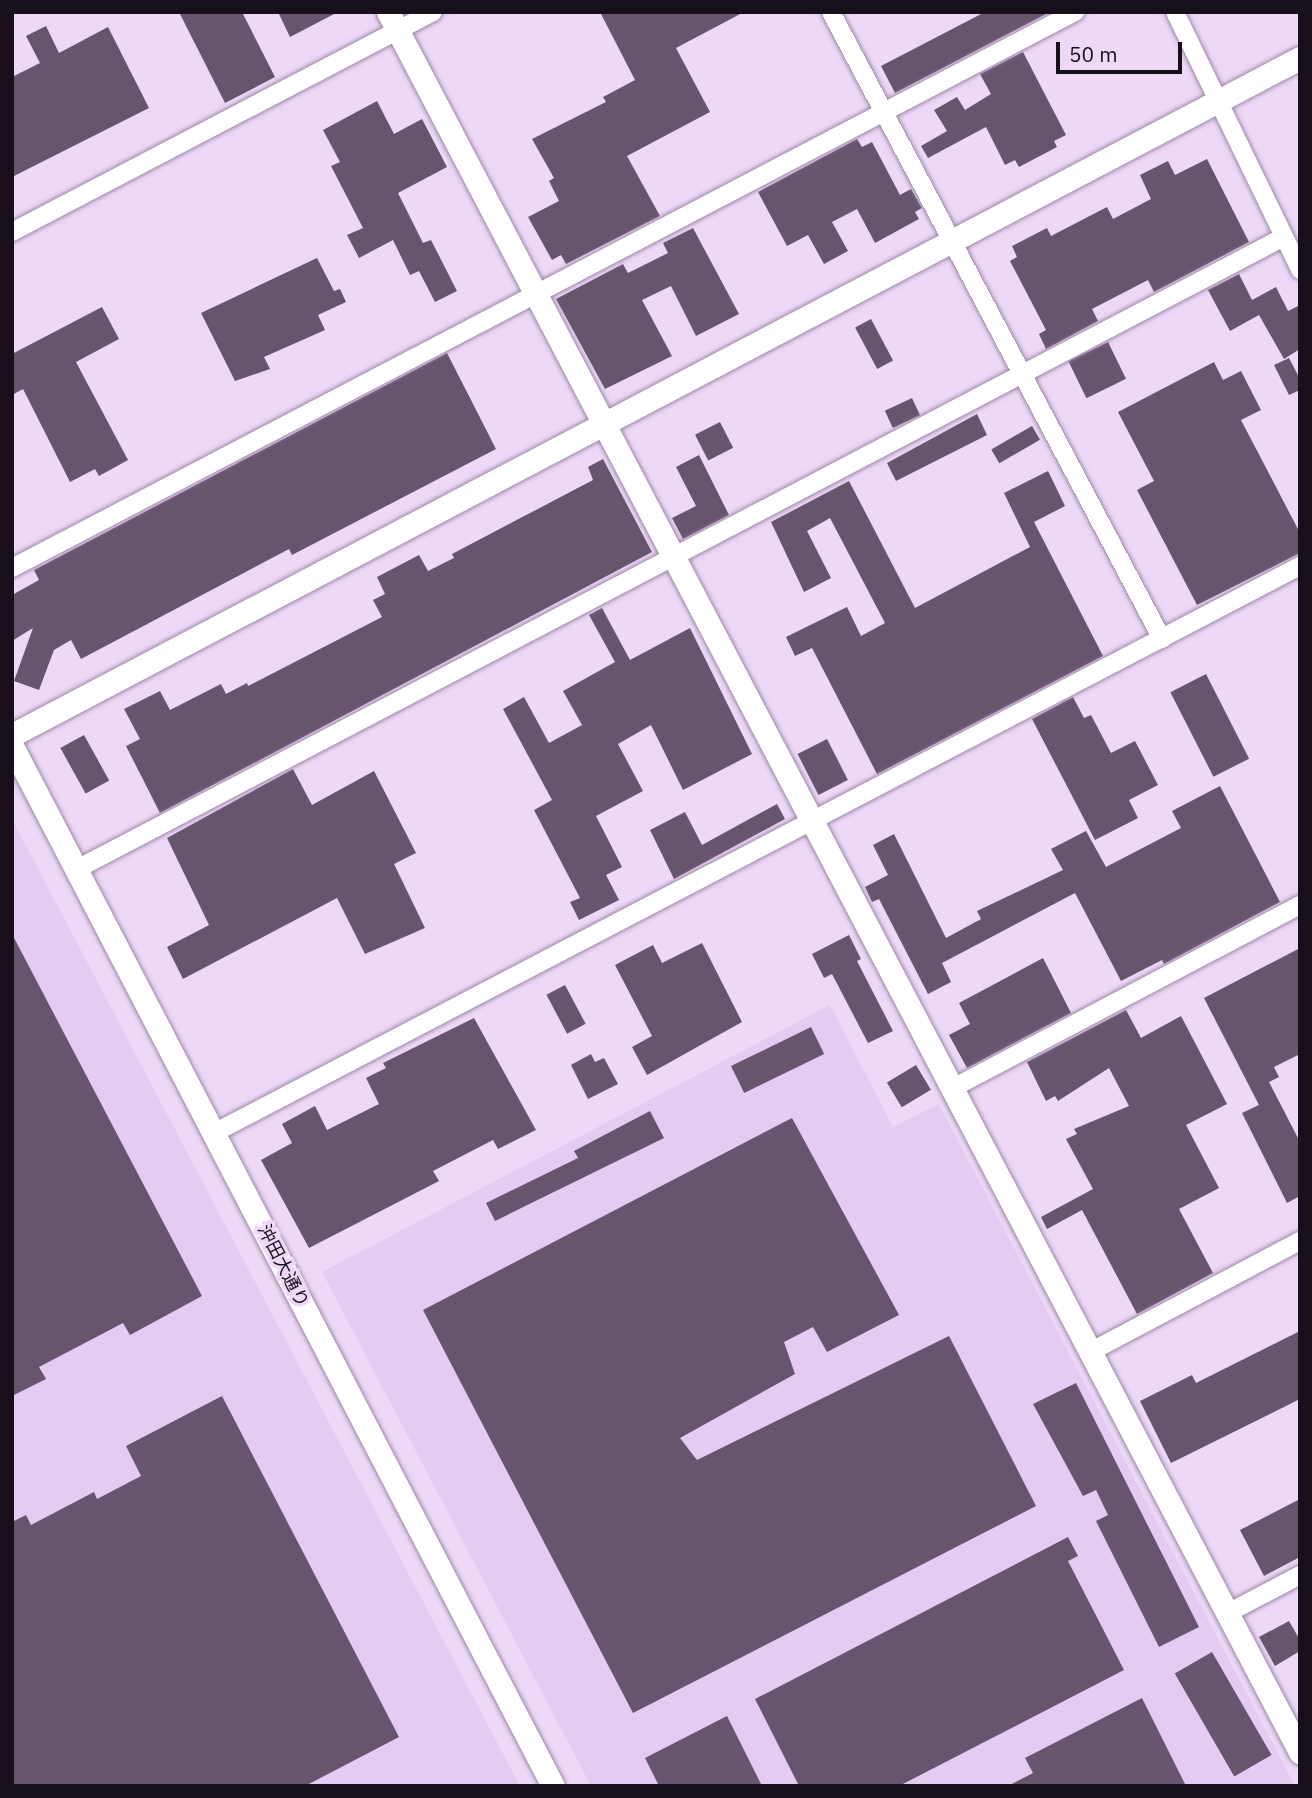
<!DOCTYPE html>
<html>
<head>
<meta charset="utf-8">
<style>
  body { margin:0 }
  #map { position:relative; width:1312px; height:1798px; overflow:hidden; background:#eed8f8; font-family:"IBM Plex Sans","Noto Sans JP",sans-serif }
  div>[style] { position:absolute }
  .built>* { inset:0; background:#e5cbf1 }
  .building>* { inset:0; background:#67546f; transform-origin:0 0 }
  .roads { filter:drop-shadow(0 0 2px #9c88a5) drop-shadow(0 0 2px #9c88a5) }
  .minor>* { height:18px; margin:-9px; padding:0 9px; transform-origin:9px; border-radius:9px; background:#fff }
  .tertiary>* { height:23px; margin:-11.5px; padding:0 11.5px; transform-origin:11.5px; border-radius:11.5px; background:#fff }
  span { translate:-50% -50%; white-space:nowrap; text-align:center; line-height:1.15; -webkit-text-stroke:7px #eed8f8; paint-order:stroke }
  .street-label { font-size:18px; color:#170f1a }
  .frame { position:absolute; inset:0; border:14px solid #170f1a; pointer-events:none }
  .scale { position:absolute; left:1056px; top:42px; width:126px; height:32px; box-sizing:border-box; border:4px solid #170f1a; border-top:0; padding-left:9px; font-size:21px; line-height:24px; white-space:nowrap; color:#170f1a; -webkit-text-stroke:5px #eed8f8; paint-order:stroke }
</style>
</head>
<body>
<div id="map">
  <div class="built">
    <i style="clip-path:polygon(12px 819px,520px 1786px,12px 1786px)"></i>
    <i style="clip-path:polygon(830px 1005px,893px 1127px,939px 1104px,1295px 1786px,591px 1786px,322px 1272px)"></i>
  </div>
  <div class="building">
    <i style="clip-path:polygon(179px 12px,242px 12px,275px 77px,225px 103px)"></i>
    <i style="clip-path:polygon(278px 12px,338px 12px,290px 37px)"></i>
    <i style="clip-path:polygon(600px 12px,744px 12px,676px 48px,710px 112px,627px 156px,660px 216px,566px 264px,561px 255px,552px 260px,528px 217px,559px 201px,549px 181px,554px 178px,532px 139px,606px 102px,603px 97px,635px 80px)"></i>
    <i style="clip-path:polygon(985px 12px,1050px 12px,895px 93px,881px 66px)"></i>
    <i style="clip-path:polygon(46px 26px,59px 53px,108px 27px,149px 108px,12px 177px,12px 77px,40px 63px,26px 36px)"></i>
    <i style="clip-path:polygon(1023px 52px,1066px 135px,1054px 141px,1057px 147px,1019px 167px,1015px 160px,1005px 165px,986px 127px,928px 158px,921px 146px,947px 131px,934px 110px,957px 97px,965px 110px,991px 94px,980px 74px)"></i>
    <i style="clip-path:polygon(377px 101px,394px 134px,422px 119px,447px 167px,398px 193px,423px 243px,431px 240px,457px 291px,435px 302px,419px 271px,410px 275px,393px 240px,359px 258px,347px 235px,363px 228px,331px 166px,340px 162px,323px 130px)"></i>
    <i style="clip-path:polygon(857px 139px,862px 147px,872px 142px,900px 195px,911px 189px,922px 208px,915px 212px,919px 219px,875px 243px,857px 209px,832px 222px,848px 251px,824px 264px,808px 235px,787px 246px,758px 192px)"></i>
    <i style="clip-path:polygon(1207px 159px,1249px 242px,1154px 292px,1148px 280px,1092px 309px,1098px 321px,1046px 349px,1039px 334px,1046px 330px,1010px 261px,1017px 257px,1012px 246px,1047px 228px,1051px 236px,1107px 207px,1113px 219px,1151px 199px,1140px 175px,1168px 161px,1175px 175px)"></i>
    <i style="clip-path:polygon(693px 228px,739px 314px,696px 336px,671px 286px,642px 300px,672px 356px,605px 389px,556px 299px,623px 264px,628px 273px,668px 253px,663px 243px)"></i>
    <i style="clip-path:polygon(317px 258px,334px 291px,340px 289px,346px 302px,318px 315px,325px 330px,264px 357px,270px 369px,235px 381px,201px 313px)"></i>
    <i style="clip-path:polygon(1239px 274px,1252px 300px,1276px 287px,1288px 311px,1300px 305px,1300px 349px,1284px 359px,1259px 315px,1230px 331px,1208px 290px)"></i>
    <i style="clip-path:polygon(102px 307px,119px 339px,76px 362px,128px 460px,99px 476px,95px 469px,70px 482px,23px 389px,12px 395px,12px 354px)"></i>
    <i style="left:871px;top:319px;width:47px;height:18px;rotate:62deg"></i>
    <i style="left:1108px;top:342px;width:41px;height:44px;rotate:64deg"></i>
    <i style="clip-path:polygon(447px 353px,496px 449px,292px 555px,289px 549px,81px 659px,71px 640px,54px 650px,39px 690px,14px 681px,33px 628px,12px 641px,12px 595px,39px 580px,34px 570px)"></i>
    <i style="clip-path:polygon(1289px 358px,1300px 379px,1300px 390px,1289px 395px,1274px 365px)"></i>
    <i style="clip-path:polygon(1214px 362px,1223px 380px,1241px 371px,1261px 410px,1241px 420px,1300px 533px,1300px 553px,1197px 605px,1137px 490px,1154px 481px,1118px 412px)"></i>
    <i style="left:912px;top:398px;width:19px;height:30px;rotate:65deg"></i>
    <i style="clip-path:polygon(977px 414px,987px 435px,896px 481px,887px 463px)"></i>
    <i style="left:720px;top:422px;width:29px;height:28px;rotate:63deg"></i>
    <i style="left:1032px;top:426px;width:16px;height:47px;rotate:60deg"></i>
    <i style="clip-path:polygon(699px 455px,729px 515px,683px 539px,672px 518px,696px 506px,676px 467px)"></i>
    <i style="clip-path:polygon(603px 459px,652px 552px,160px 813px,126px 746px,140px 739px,124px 709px,160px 691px,170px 710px,221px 684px,226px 694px,247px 683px,248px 686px,382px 617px,373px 600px,385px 594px,377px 577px,419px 555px,428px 571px,454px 558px,452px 554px,593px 480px,588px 467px)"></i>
    <i style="clip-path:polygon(1048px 471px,1065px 506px,1034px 522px,1103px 656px,877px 774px,812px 648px,795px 656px,786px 637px,847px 607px,861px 636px,885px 623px,830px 518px,807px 531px,831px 578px,804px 592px,771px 522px,849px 481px,915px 608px,1030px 547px,1004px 493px)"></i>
    <i style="clip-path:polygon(602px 608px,630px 660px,690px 628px,752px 754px,683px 790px,651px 725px,618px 744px,643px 791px,596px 816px,622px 867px,606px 875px,619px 900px,579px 920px,570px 902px,580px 898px,534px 810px,552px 800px,503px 709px,524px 697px,549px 743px,582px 725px,563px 691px,615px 662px,589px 615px)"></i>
    <i style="left:1206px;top:674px;width:95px;height:40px;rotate:63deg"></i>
    <i style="clip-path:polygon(1073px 697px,1084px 718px,1091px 715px,1111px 753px,1135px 741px,1158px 785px,1129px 800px,1138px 818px,1095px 840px,1032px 719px)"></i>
    <i style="left:84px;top:735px;width:52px;height:27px;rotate:61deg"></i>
    <i style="left:827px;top:739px;width:46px;height:33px;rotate:63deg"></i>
    <i style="clip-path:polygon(293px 769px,312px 805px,374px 771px,416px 853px,394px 864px,425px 928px,365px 954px,337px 898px,183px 979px,167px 947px,209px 925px,167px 838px)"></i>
    <i style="clip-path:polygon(1220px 786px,1280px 902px,1164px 964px,1162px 960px,1121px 981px,1075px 893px,942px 963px,951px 982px,928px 994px,879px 899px,872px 902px,865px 887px,888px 875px,873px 845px,894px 834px,946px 938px,981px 919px,977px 911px,1063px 870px,1051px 849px,1086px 831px,1106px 867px,1181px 828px,1172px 811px)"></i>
    <i style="clip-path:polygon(777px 804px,785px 819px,674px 879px,650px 830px,685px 812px,702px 845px)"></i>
    <i style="clip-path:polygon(12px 934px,202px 1296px,130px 1335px,123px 1323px,39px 1367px,46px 1379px,12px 1396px)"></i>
    <i style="clip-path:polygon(849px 935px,861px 959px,857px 961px,893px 1031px,868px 1043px,832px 974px,824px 978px,812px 954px)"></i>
    <i style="clip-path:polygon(702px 943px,742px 1022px,647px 1075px,632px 1047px,652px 1036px,615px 965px,653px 945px,662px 963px)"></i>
    <i style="clip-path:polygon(1300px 948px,1300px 1054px,1274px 1067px,1279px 1077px,1269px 1082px,1300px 1142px,1300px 1196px,1287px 1203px,1242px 1113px,1259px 1105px,1204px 998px)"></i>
    <i style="clip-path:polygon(1043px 958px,1071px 1013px,967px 1068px,949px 1035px,970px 1024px,959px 1003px)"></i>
    <i style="left:565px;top:985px;width:44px;height:21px;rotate:62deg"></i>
    <i style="clip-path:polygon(1126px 1010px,1141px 1038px,1181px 1016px,1227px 1104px,1186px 1125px,1219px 1188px,1179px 1209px,1213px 1273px,1137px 1314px,1082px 1210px,1047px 1229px,1041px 1217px,1093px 1189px,1066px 1139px,1077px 1134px,1074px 1129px,1129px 1106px,1109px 1068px,1058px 1101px,1055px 1096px,1046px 1101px,1027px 1062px)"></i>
    <i style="clip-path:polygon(474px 1018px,536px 1130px,498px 1149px,493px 1140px,433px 1171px,439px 1181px,309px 1248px,261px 1160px,292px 1143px,282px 1124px,315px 1106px,327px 1130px,379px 1104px,366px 1078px,386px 1068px,383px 1063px)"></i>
    <i style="left:811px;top:1027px;width:30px;height:89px;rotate:64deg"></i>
    <i style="clip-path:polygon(591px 1054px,595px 1062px,604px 1058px,618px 1084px,588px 1099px,571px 1065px)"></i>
    <i style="left:916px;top:1065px;width:29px;height:34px;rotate:59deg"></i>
    <i style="clip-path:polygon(650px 1111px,664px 1138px,495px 1221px,486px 1203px,578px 1158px,574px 1151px)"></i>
    <i style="clip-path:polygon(792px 1118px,899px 1315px,827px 1352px,813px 1327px,784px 1342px,795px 1374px,680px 1438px,697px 1460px,949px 1336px,1036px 1506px,633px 1713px,423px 1310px)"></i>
    <i style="clip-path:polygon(1300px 1331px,1300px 1399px,1171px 1463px,1140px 1401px,1192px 1375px,1196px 1383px)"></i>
    <i style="clip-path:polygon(1076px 1383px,1199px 1627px,1159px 1647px,1096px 1521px,1108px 1515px,1096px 1490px,1083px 1496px,1033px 1404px)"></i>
    <i style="clip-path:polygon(222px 1396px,399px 1737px,305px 1786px,12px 1786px,12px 1522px,26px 1515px,31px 1525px,94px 1492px,97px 1499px,141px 1476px,126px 1446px)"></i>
    <i style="clip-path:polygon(1300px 1499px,1300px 1557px,1264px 1576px,1240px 1530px)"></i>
    <i style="clip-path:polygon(1068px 1537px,1078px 1556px,1068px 1561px,1124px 1670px,899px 1786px,799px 1786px,755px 1699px)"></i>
    <i style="clip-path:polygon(1289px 1621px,1300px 1640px,1300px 1651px,1275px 1666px,1259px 1637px)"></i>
    <i style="left:1212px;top:1652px;width:119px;height:43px;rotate:60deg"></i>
    <i style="clip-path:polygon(1142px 1698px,1186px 1786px,1008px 1786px,1033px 1773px,1025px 1758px)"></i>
    <i style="clip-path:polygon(727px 1716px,762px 1786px,659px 1786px,645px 1758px)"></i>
  </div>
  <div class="roads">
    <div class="minor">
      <i style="left:831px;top:12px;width:709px;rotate:62.17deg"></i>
      <i style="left:1175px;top:12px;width:287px;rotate:64.1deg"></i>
      <i style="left:12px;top:232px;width:475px;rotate:-27.6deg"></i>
      <i style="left:12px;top:568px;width:1200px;rotate:-27.61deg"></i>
      <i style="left:77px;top:869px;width:1362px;rotate:-27.64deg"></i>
      <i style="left:951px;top:1089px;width:395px;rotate:-27.8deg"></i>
      <i style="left:214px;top:1133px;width:1225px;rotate:-27.57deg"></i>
      <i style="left:1090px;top:1352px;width:238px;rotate:-27.9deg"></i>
      <i style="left:1228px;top:1613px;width:81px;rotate:-27.8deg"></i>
    </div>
    <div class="tertiary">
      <i style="left:388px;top:12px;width:1965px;rotate:62.34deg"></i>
      <i style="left:12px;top:735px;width:1455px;rotate:-27.73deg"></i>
      <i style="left:12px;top:746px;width:1172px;rotate:62.52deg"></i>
    </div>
  </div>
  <div class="street-label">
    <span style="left:283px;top:1266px;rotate:63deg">沖田大通り</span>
  </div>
  <div class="frame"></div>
  <div class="scale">50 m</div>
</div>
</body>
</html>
